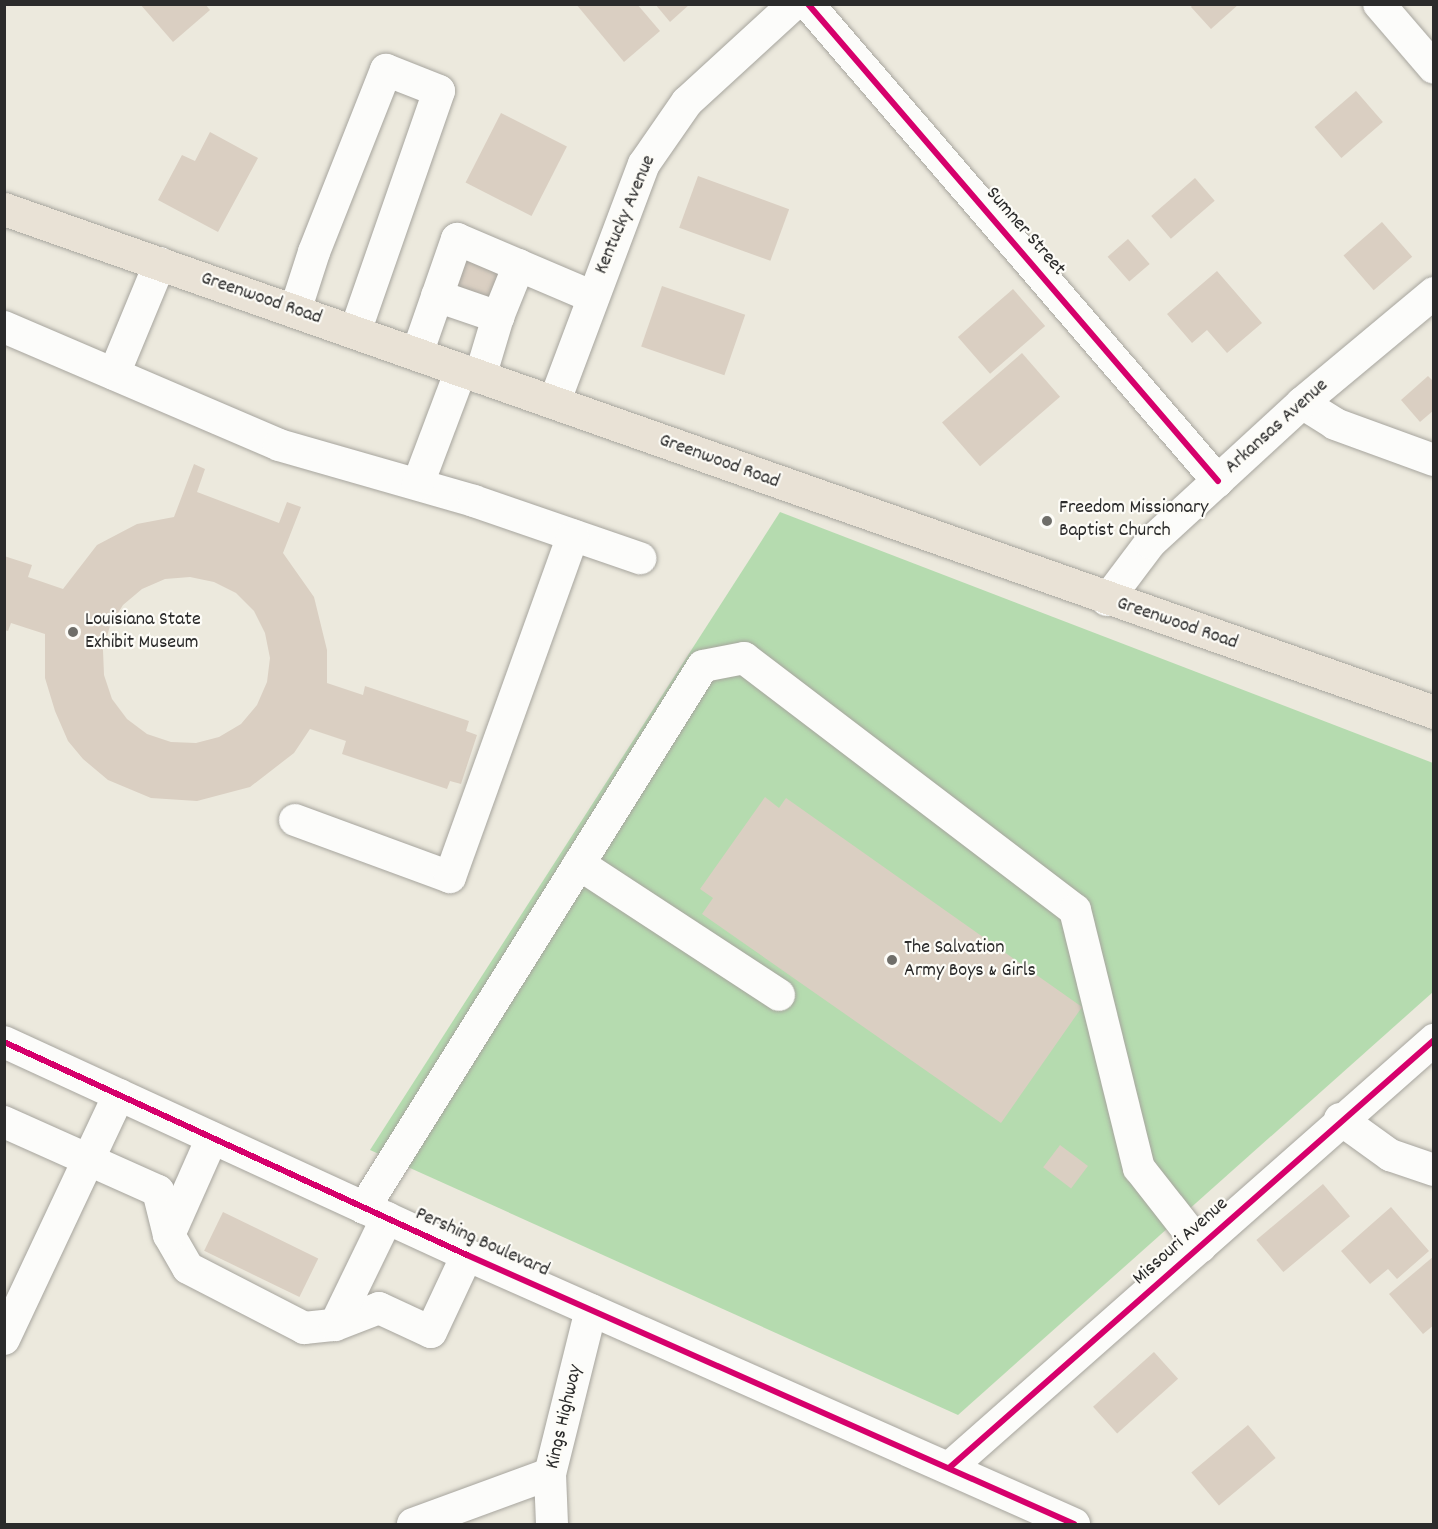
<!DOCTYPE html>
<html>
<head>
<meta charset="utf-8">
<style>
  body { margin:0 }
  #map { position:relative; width:1438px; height:1529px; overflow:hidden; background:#ece9dd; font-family:Dekko,sans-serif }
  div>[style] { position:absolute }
  .green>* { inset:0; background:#b5dbaf }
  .building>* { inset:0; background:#dacfc2; transform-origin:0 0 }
  .roads { filter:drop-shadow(0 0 2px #a7a59e) drop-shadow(0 0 2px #a7a59e) }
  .minor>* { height:32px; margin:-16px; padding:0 16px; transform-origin:16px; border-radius:16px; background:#fcfcfa }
  .major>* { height:33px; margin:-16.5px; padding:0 16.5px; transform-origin:16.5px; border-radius:16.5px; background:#e9e2d6 }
  .cycleway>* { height:6px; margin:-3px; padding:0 3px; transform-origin:3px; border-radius:3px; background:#d6006c }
  .dots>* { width:16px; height:16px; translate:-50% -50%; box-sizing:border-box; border:3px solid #fdfcf7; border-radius:50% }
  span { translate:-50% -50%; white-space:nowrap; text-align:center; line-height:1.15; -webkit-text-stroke:4.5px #fdfcf7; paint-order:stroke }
  .street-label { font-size:20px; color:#2b2b2b }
  .poi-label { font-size:20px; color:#2b2b2b }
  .left { translate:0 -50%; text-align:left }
  .frame { position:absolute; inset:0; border:6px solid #2b2b2b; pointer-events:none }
</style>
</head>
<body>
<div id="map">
  <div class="green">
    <i style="clip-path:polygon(780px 512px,1433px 763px,1433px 992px,958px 1415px,370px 1150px)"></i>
  </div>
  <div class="building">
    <i style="clip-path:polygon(140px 4px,205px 4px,210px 10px,173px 42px)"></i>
    <i style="clip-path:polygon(576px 4px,637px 4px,660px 31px,624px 62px)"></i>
    <i style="clip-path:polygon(655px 4px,690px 4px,670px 22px)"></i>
    <i style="clip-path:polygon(1193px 4px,1239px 4px,1211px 29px,1191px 7px)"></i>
    <i style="left:1356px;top:91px;width:41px;height:55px;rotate:49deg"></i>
    <i style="left:501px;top:113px;width:74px;height:78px;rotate:27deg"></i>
    <i style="clip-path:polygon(210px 132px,258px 158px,218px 232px,158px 200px,182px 155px,195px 161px)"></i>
    <i style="left:698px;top:176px;width:97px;height:55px;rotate:20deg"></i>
    <i style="left:1195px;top:178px;width:30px;height:58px;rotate:49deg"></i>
    <i style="left:1382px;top:222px;width:46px;height:51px;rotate:49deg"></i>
    <i style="left:1128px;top:239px;width:33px;height:27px;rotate:49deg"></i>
    <i style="left:465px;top:257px;width:37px;height:36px;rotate:20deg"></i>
    <i style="clip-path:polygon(1217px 271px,1262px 323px,1227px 353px,1207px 330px,1192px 343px,1167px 314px)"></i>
    <i style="left:662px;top:286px;width:88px;height:64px;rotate:19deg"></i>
    <i style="left:1013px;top:289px;width:49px;height:73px;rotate:49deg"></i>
    <i style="left:1022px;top:353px;width:58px;height:106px;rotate:49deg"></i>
    <i style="clip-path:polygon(1428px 376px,1434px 382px,1434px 410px,1420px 422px,1401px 400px)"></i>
    <i style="clip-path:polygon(evenodd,194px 464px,205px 469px,197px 492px,279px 523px,287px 502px,301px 507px,283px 553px,314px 597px,327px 650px,327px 683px,363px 695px,365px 686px,469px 721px,466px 731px,477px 735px,461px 784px,450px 781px,447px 789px,342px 754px,346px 741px,310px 729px,294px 753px,250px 787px,197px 801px,151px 798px,108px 780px,83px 759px,68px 741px,55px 711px,45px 678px,45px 634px,11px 623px,8px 631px,4px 630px,4px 556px,32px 565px,28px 577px,63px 589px,97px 545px,137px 524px,174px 517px,194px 464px,190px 577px,214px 582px,236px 593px,254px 611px,265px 633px,270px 658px,267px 682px,257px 705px,241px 724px,219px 737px,196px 743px,171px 742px,147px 734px,127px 719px,112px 699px,104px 675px,103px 650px,110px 626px,123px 605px,142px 589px,165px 579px,190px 577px)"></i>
    <i style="clip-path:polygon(765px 797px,779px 808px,786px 798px,1082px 1007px,1001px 1123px,702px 914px,713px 898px,700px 889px)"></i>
    <i style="left:1060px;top:1145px;width:35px;height:28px;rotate:37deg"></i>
    <i style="left:1323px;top:1184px;width:42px;height:87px;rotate:50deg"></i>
    <i style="clip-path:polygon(1391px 1207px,1429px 1251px,1397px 1279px,1388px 1269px,1370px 1284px,1341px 1251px)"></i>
    <i style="left:223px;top:1212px;width:106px;height:43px;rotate:26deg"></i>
    <i style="clip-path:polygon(1434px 1256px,1434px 1325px,1423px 1334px,1389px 1294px)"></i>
    <i style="left:1154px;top:1352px;width:36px;height:82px;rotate:48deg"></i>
    <i style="left:1248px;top:1425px;width:43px;height:74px;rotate:50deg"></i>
  </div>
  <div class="roads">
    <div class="minor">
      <i style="left:808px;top:4px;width:629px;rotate:49.32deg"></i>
      <i style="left:1379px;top:4px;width:84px;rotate:49.3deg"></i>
      <i style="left:437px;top:296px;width:65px;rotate:19deg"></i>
      <i style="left:498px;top:317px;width:63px;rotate:106.7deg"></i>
      <i style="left:295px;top:311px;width:62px;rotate:-72.1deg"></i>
      <i style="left:314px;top:252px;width:196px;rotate:-68.4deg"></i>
      <i style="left:386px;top:70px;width:57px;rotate:21.6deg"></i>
      <i style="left:439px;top:91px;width:255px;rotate:109.2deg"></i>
      <i style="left:498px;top:317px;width:56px;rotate:-68deg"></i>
      <i style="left:4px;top:327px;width:299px;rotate:23.2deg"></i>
      <i style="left:279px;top:445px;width:203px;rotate:16deg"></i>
      <i style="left:474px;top:501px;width:176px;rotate:19deg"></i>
      <i style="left:417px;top:354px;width:122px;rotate:-70.8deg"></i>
      <i style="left:457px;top:239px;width:148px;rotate:23.1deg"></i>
      <i style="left:114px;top:374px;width:120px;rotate:-67.5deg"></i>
      <i style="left:554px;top:403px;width:255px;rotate:-69.4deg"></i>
      <i style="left:644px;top:164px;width:75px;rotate:-55.3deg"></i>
      <i style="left:687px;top:102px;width:145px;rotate:-42.5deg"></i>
      <i style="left:1302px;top:403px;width:39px;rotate:32deg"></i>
      <i style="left:1335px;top:424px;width:105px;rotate:20deg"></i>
      <i style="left:418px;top:484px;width:122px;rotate:-69.3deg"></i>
      <i style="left:1107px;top:600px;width:71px;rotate:-53deg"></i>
      <i style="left:1150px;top:543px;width:207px;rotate:-42.6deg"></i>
      <i style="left:1302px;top:403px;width:172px;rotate:-39.8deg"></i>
      <i style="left:295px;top:820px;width:165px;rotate:20.2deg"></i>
      <i style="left:450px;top:877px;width:363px;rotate:-70.2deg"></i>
      <i style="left:579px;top:864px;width:239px;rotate:33.2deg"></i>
      <i style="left:4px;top:1042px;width:510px;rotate:24.7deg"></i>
      <i style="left:467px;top:1255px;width:664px;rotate:23.9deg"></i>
      <i style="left:1340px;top:1119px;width:62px;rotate:35.8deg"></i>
      <i style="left:1390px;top:1155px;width:46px;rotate:18.8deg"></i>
      <i style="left:4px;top:1122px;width:169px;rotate:24.1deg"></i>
      <i style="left:158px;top:1191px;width:45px;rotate:76deg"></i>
      <i style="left:169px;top:1235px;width:38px;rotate:60deg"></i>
      <i style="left:188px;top:1268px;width:131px;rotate:27.3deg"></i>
      <i style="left:304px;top:1328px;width:31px;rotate:-6deg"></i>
      <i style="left:335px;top:1325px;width:47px;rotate:-21.1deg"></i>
      <i style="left:379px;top:1308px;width:57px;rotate:24.8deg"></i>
      <i style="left:431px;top:1332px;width:85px;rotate:-64.9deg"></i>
      <i style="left:364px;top:1208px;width:639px;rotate:-57.98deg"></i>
      <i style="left:703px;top:666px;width:42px;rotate:-11deg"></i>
      <i style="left:744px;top:658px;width:416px;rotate:37.3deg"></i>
      <i style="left:1075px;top:910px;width:266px;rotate:76.1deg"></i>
      <i style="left:1139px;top:1168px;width:100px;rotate:51.9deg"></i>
      <i style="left:169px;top:1235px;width:106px;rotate:-66.1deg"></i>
      <i style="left:335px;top:1325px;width:119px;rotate:-64.1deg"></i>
      <i style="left:4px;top:1339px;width:270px;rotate:-64.8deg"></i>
      <i style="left:949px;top:1468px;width:647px;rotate:-41.43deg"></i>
      <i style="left:413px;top:1524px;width:146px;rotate:-20.1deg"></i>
      <i style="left:552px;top:1524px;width:50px;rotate:-92.3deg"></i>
      <i style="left:550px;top:1474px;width:169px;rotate:-76deg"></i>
    </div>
    <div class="major">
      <i style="left:4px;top:209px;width:1516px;rotate:19.38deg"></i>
    </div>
  </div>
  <div class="cycleway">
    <i style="left:808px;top:4px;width:629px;rotate:49.32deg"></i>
    <i style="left:4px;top:1042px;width:510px;rotate:24.7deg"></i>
    <i style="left:467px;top:1255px;width:664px;rotate:23.9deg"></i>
    <i style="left:949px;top:1468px;width:647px;rotate:-41.43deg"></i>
  </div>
  <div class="dots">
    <i style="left:1047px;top:521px;background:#6f6e69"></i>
    <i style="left:73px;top:632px;background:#6f6e69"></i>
    <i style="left:892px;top:960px;background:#6f6e69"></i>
  </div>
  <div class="street-label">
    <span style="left:626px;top:215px;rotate:-67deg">Kentucky Avenue</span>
    <span style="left:1025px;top:232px;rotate:49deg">Sumner Street</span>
    <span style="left:261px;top:299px;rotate:19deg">Greenwood Road</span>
    <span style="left:1277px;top:427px;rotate:-42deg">Arkansas Avenue</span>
    <span style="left:719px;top:462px;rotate:20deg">Greenwood Road</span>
    <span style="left:1177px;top:624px;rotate:19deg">Greenwood Road</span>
    <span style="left:1181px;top:1242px;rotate:-42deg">Missouri Avenue</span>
    <span style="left:482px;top:1243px;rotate:24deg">Pershing Boulevard</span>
    <span style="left:565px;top:1417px;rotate:-77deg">Kings Highway</span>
  </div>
  <div class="poi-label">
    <span class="left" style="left:1059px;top:520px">Freedom Missionary<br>Baptist Church</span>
    <span class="left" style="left:85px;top:632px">Louisiana State<br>Exhibit Museum</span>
    <span class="left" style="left:904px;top:960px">The Salvation<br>Army Boys &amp; Girls</span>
  </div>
  <div class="frame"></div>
</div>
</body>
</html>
